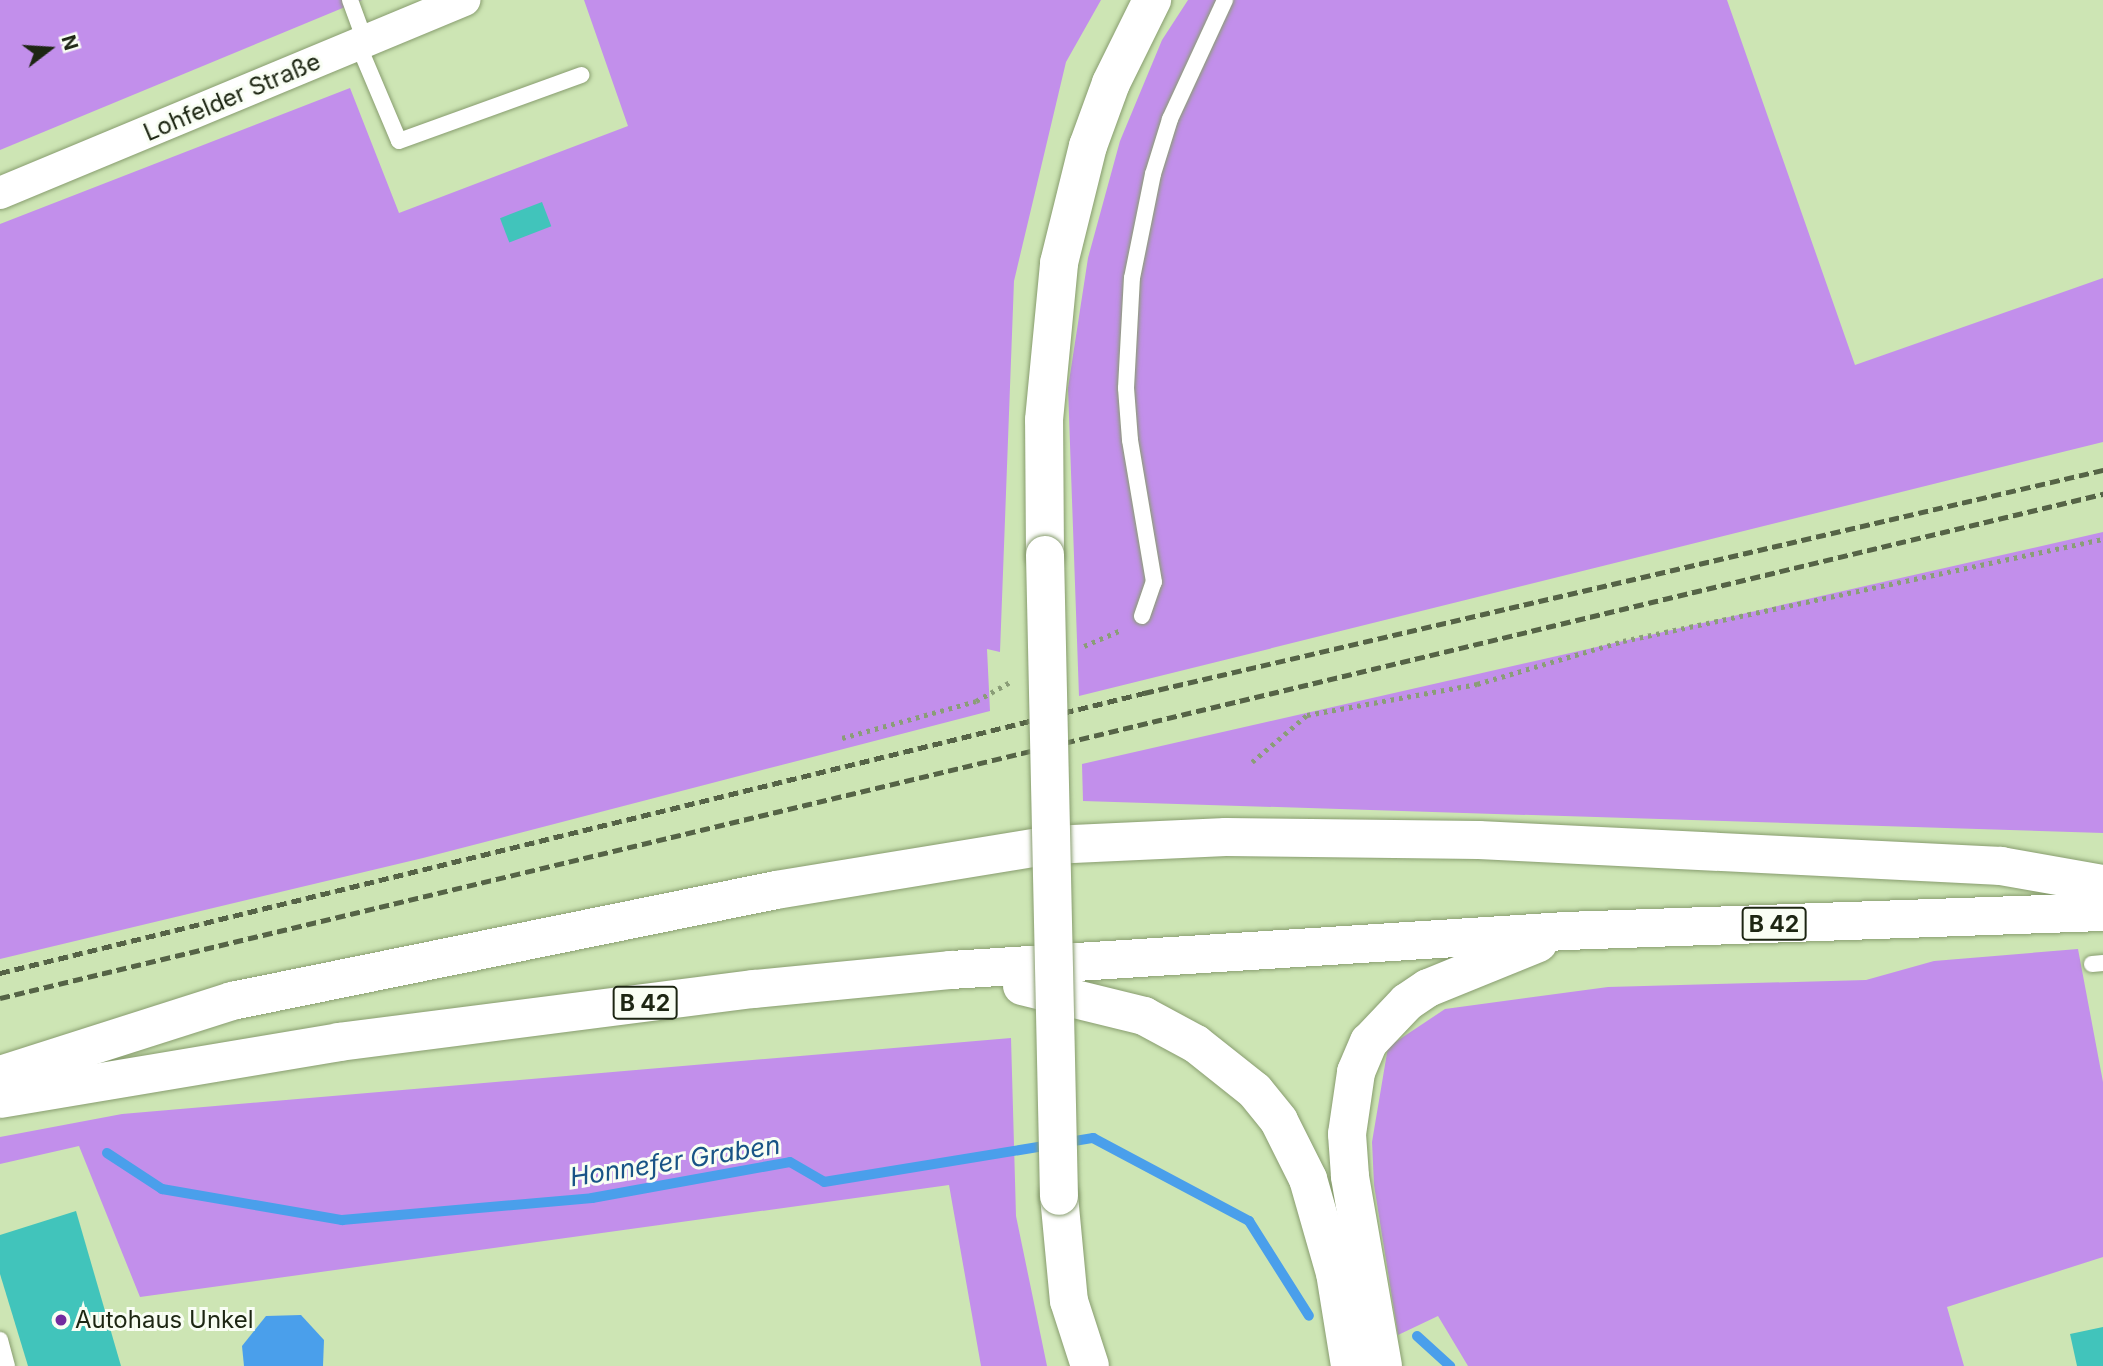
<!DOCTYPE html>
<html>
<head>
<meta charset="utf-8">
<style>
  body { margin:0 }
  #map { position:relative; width:2103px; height:1366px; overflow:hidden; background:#cde5b4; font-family:Inter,sans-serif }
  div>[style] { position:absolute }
  .green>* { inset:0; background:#c28feb }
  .water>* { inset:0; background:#4a9feb }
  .stream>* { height:10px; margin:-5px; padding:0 5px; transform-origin:5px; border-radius:5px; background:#4a9feb }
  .building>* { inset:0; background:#41c4bb; transform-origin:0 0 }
  .path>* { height:4.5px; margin-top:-2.25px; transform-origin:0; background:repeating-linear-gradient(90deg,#8a9d77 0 3.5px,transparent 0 8.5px) }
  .roads { filter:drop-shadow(0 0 2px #889d6f) drop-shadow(0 0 2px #889d6f) }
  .service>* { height:16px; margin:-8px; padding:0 8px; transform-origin:8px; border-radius:8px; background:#fff }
  .minor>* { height:32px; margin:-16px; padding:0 16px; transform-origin:16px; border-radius:16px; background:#fff }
  .tertiary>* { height:38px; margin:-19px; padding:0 19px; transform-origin:19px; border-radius:19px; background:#fff }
  .primary>* { height:38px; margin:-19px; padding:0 19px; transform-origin:19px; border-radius:19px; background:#fff }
  .rail>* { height:5px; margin-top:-2.5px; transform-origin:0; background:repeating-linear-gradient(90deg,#556346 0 10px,transparent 0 15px) }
  .bridges { filter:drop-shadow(0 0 2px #889d6f) drop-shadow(0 0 2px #889d6f) }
  .tertiary-bridge>* { height:38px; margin:-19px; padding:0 19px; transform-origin:19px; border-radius:19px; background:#fff }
  .dots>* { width:19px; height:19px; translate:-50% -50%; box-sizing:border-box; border:4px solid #f9fef4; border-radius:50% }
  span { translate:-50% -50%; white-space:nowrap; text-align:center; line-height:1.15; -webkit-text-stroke:6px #f9fef4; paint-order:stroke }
  .shield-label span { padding:2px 5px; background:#f9fef4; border:2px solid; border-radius:5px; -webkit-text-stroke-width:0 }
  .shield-label { font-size:23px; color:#1d2613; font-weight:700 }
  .street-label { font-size:24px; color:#1d2613 }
  .poi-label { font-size:24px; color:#1d2613 }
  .left { translate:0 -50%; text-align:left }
  .water-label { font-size:26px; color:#195486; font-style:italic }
  .north { position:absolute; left:14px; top:14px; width:70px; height:70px; -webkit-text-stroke:5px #f9fef4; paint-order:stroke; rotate:73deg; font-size:19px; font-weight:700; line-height:28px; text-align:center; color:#1d2613 }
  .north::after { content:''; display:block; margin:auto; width:24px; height:32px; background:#1d2613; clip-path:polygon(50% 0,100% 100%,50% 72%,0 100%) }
</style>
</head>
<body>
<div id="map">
  <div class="green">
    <i style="clip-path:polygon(0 0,362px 0,0 150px)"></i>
    <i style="clip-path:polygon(584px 0,1101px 0,1066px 62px,1014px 281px,1000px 652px,987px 649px,990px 711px,423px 858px,0 959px,0 224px,350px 88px,399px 213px,628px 126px)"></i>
    <i style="clip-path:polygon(1188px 0,1727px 0,1855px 365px,2103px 278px,2103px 442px,1079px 696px,1068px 388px,1088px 258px,1120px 141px,1162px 40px)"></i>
    <i style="clip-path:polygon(2103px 532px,2103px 833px,1083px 801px,1082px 764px)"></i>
    <i style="clip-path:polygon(2078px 949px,2103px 1082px,2103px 1257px,1947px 1307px,1964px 1366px,1468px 1366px,1438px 1316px,1398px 1335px,1374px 1185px,1372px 1142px,1388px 1047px,1445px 1009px,1608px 987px,1866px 980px,1934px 961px)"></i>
    <i style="clip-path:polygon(1011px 1038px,1016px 1216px,1047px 1366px,981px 1366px,949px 1185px,140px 1297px,79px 1146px,0 1164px,0 1137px,122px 1114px)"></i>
  </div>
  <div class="water">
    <i style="clip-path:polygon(301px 1315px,324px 1340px,323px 1366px,244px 1366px,242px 1346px,266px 1316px)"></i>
  </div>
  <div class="stream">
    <i style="left:107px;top:1153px;width:66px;rotate:33.2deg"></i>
    <i style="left:162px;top:1189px;width:183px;rotate:9.8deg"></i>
    <i style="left:342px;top:1220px;width:251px;rotate:-5deg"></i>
    <i style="left:592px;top:1198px;width:201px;rotate:-10.3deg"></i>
    <i style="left:790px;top:1162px;width:39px;rotate:30deg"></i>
    <i style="left:824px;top:1182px;width:273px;rotate:-9.3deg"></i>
    <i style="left:1093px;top:1138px;width:177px;rotate:28deg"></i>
    <i style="left:1249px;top:1221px;width:112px;rotate:57.7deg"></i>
    <i style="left:1417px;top:1336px;width:45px;rotate:42.3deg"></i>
  </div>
  <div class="building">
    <i style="left:542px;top:202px;width:26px;height:45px;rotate:69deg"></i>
    <i style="clip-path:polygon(76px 1211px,121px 1366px,28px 1366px,0 1274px,0 1235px)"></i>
    <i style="clip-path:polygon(2103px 1327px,2103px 1366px,2077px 1366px,2070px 1334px)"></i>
  </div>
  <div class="path">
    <i style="left:1084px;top:646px;width:40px;rotate:-23.4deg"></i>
    <i style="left:842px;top:738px;width:139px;rotate:-15.4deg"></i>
    <i style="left:976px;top:701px;width:39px;rotate:-29deg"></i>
    <i style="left:1252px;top:762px;width:72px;rotate:-40.5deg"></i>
    <i style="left:1307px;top:715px;width:173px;rotate:-10.3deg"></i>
    <i style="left:1477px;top:684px;width:152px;rotate:-16.4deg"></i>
    <i style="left:1623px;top:641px;width:491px;rotate:-12deg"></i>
  </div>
  <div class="roads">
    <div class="service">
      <i style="left:350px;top:0;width:44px;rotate:69.9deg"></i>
      <i style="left:358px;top:44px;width:105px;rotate:67.1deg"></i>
      <i style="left:399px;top:141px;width:194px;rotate:-19.9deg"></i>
      <i style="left:1142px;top:616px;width:36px;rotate:-71deg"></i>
      <i style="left:1154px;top:582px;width:144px;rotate:-99.6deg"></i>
      <i style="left:1130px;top:440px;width:52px;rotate:-94.4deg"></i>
      <i style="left:1126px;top:388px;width:110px;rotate:-86.9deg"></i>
      <i style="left:1132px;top:278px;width:106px;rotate:-78.6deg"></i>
      <i style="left:1153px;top:174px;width:58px;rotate:-72.8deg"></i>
      <i style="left:1170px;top:119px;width:131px;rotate:-65.2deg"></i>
      <i style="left:2092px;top:964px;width:11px;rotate:-5deg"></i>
      <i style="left:0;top:1340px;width:27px;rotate:75deg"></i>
    </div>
    <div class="minor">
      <i style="left:0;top:193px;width:503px;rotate:-22.58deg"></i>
    </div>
    <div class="tertiary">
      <i style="left:1045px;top:555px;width:135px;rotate:-90.4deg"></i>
      <i style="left:1044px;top:420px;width:158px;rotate:-84.5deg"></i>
      <i style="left:1059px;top:263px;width:121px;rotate:-76.1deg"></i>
      <i style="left:1088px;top:146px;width:67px;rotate:-69.9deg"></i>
      <i style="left:1111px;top:83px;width:93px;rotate:-63.7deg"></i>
      <i style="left:1059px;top:1196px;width:105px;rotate:84.6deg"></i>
      <i style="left:1069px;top:1301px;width:68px;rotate:72.1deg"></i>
    </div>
    <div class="primary">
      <i style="left:1022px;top:986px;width:126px;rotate:13.8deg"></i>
      <i style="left:1144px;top:1016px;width:59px;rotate:28.3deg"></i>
      <i style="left:1196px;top:1044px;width:75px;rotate:38.5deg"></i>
      <i style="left:1255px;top:1091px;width:38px;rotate:51deg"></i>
      <i style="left:1279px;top:1121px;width:65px;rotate:63.4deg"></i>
      <i style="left:1308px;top:1179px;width:98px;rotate:74deg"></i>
      <i style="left:1335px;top:1273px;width:94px;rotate:80.8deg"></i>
      <i style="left:0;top:1075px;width:244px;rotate:-17.7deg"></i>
      <i style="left:232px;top:1001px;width:555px;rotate:-11.53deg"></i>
      <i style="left:776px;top:890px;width:279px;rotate:-9.3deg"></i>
      <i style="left:1051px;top:845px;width:175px;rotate:-2.6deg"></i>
      <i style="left:1226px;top:837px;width:253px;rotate:0.7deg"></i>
      <i style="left:1479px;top:840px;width:523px;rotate:2.85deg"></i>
      <i style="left:2001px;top:866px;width:104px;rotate:10deg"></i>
      <i style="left:0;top:1099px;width:344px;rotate:-9.5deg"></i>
      <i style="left:339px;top:1042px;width:418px;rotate:-7.3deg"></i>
      <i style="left:754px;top:989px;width:198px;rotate:-5.5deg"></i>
      <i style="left:951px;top:970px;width:616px;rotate:-3.63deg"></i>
      <i style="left:1566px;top:931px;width:537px;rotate:-2.03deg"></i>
      <i style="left:1383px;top:1366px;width:193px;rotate:-99.9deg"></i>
      <i style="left:1350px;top:1176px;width:42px;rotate:-94.1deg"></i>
      <i style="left:1347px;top:1134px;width:63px;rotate:-81.7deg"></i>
      <i style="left:1356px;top:1072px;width:33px;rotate:-67deg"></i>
      <i style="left:1369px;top:1042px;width:55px;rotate:-46.5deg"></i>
      <i style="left:1407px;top:1002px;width:25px;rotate:-34deg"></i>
      <i style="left:1428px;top:988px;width:119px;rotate:-22.2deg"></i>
    </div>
  </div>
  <div class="rail">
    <i style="left:0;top:973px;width:1178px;rotate:-13.75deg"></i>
    <i style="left:1144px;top:693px;width:985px;rotate:-13.09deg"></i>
    <i style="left:0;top:998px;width:2163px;rotate:-13.48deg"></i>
  </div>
  <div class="bridges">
    <div class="tertiary-bridge">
      <i style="left:1045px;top:555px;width:641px;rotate:88.75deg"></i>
    </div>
  </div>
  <div class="dots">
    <i style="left:61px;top:1320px;background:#722b9f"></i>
  </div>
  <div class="shield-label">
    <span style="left:1774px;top:924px">B 42</span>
    <span style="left:645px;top:1003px">B 42</span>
  </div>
  <div class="street-label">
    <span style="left:232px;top:97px;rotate:-23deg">Lohfelder Straße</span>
  </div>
  <div class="poi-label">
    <span class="left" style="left:75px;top:1320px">Autohaus Unkel</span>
  </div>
  <div class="water-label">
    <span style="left:675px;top:1161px;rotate:-9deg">Honnefer Graben</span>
  </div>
  <div class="north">N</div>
</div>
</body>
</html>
